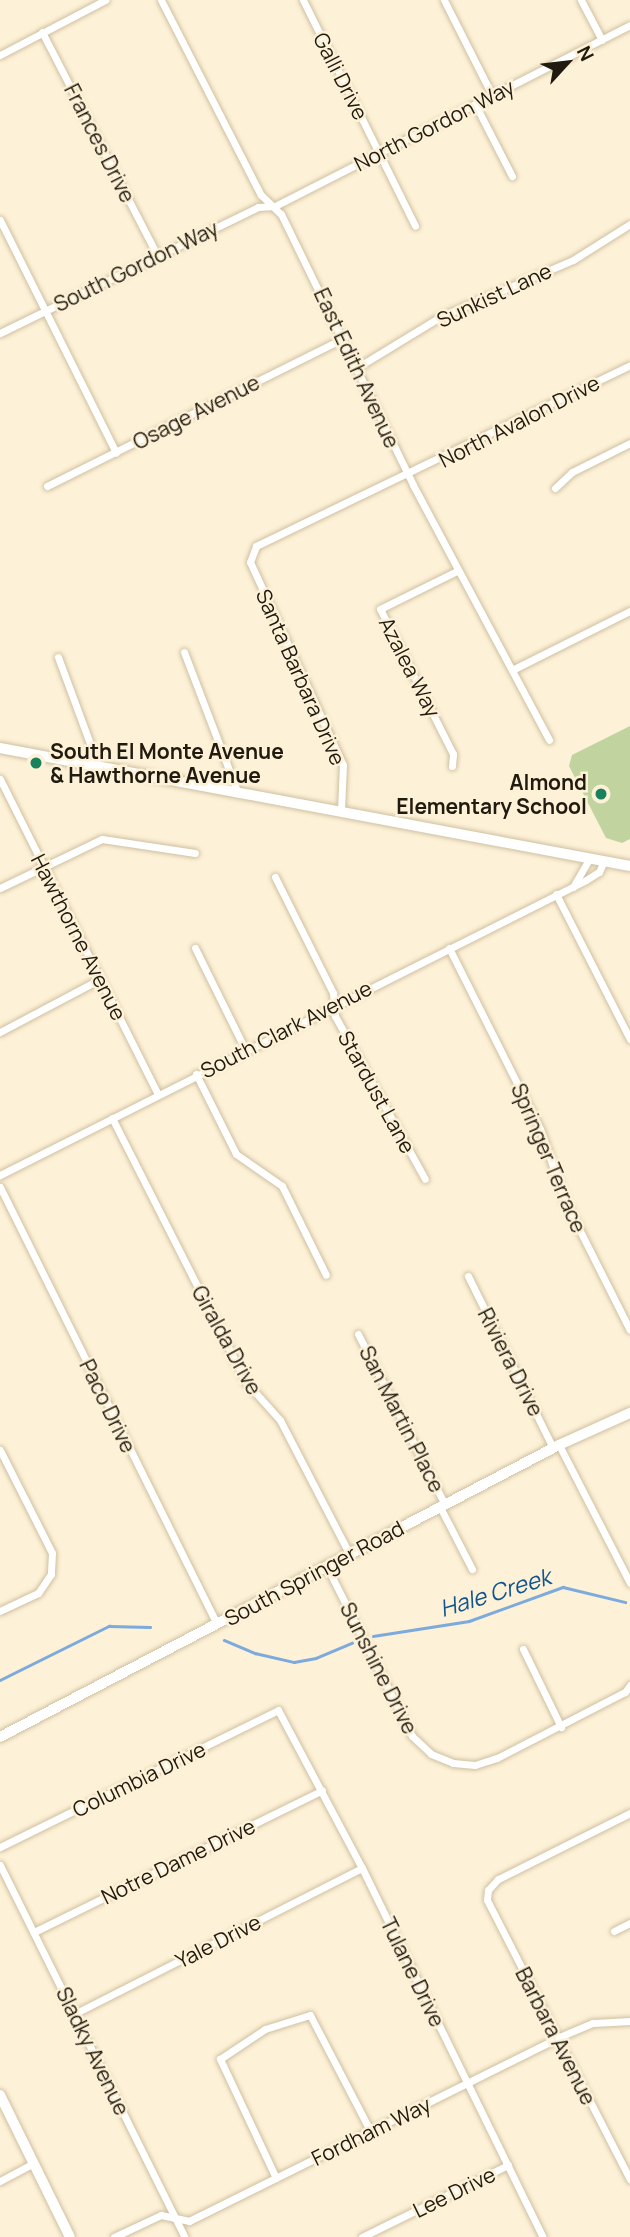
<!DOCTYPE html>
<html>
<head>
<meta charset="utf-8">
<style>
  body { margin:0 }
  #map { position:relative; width:630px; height:2237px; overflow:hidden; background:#fdf1d7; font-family:Manrope,sans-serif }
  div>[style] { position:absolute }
  .green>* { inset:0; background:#c1d49f }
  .stream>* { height:2.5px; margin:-1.25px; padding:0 1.25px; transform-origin:1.25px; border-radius:1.25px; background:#7caadd }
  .roads { filter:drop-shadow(0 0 2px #cfc0a1) drop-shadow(0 0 2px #cfc0a1) }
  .street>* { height:7px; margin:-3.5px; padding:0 3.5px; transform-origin:3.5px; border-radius:3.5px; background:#fff }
  .secondary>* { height:10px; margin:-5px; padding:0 5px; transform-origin:5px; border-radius:5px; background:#fff }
  .dots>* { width:19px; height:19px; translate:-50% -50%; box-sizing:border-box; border:4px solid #fdf1d7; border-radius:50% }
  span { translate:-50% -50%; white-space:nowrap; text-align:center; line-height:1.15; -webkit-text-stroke:5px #fdf1d7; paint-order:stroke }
  .street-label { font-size:21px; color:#211b0f }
  .poi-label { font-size:21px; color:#211b0f; font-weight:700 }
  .left { translate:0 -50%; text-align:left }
  .right { translate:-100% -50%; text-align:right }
  .water-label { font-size:23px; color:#105491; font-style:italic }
  .north { position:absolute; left:532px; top:28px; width:70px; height:70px; -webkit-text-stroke:5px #fdf1d7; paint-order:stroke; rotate:63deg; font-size:19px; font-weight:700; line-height:28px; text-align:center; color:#211b0f }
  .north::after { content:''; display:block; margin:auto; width:24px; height:32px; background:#211b0f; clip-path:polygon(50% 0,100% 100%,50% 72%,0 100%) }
</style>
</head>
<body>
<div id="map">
  <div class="green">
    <i style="clip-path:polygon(630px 726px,630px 839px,622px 843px,606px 838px,569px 766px,572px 755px)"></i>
  </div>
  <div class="stream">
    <i style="left:373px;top:1636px;width:97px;rotate:-8.9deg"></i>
    <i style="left:469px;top:1621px;width:100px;rotate:-19.9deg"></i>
    <i style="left:563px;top:1587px;width:64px;rotate:13.6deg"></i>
    <i style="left:224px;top:1640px;width:34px;rotate:23deg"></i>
    <i style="left:255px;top:1653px;width:40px;rotate:13deg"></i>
    <i style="left:294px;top:1662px;width:22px;rotate:-10deg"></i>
    <i style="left:316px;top:1658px;width:39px;rotate:-23deg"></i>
    <i style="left:0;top:1680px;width:122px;rotate:-26.4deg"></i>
    <i style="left:109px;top:1626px;width:41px;rotate:1.4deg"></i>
  </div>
  <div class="roads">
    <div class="street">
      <i style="left:161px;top:0;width:219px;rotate:62.9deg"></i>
      <i style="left:261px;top:195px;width:28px;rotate:44deg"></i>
      <i style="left:281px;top:214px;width:301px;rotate:64deg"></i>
      <i style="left:413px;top:485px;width:289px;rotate:61.9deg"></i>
      <i style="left:303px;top:0;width:252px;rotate:63.6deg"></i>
      <i style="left:444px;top:0;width:106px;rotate:63.2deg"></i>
      <i style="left:581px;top:0;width:45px;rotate:62.3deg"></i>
      <i style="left:42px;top:32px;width:251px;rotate:62.7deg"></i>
      <i style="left:0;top:55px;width:119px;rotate:-27.6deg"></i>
      <i style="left:475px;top:104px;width:81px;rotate:62.8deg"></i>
      <i style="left:0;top:220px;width:260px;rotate:63.5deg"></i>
      <i style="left:0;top:333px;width:287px;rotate:-26deg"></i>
      <i style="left:258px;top:207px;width:17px;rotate:-3deg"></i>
      <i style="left:275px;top:206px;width:398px;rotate:-27deg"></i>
      <i style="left:358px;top:367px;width:96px;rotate:-31.4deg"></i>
      <i style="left:440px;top:317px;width:145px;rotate:-23.2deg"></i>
      <i style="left:573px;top:260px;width:67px;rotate:-32.3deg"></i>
      <i style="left:47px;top:486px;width:332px;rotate:-26.5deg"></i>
      <i style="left:555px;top:488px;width:23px;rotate:-43deg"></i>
      <i style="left:572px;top:472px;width:65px;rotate:-26.6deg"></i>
      <i style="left:184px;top:652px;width:149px;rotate:69.1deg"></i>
      <i style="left:58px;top:657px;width:118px;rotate:69.7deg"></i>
      <i style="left:512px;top:670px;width:132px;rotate:-26.6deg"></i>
      <i style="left:452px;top:766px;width:12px;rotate:-85deg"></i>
      <i style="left:453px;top:754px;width:162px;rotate:-116.7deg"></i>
      <i style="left:380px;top:609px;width:86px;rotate:-26.3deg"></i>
      <i style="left:0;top:779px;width:352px;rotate:63.4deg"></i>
      <i style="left:341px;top:810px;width:45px;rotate:-87.5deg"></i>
      <i style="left:343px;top:765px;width:223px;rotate:-114.6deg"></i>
      <i style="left:250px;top:562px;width:17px;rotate:-69deg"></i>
      <i style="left:256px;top:546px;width:415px;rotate:-25.8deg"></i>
      <i style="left:275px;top:877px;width:130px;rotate:63.4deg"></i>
      <i style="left:333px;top:993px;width:23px;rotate:85deg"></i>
      <i style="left:335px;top:1016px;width:186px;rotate:61.1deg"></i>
      <i style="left:573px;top:887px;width:34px;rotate:-60deg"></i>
      <i style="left:0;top:888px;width:113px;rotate:-25.7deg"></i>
      <i style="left:102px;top:839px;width:94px;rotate:8.6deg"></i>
      <i style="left:556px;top:894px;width:163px;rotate:63deg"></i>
      <i style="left:195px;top:948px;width:113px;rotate:63.7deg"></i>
      <i style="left:449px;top:948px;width:203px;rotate:63.3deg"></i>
      <i style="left:540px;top:1129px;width:76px;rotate:70.9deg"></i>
      <i style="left:565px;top:1201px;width:144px;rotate:63.3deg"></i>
      <i style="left:0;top:1032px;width:113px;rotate:-27.9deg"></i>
      <i style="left:196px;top:1074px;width:89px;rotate:63.4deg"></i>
      <i style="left:236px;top:1154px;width:56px;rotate:34.8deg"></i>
      <i style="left:282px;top:1186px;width:99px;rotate:63.7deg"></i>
      <i style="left:112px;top:1118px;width:296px;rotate:63.1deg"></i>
      <i style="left:246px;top:1382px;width:51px;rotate:48.2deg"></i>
      <i style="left:280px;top:1420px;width:152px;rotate:62.6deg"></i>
      <i style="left:0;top:1175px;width:656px;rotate:-26.72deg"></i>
      <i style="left:586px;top:880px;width:15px;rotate:-32deg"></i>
      <i style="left:599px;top:872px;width:12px;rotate:-66deg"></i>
      <i style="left:0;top:1187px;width:488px;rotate:63.6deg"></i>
      <i style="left:468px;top:1276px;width:192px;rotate:63.7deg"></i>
      <i style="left:358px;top:1334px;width:192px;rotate:63deg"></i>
      <i style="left:559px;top:1445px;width:155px;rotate:62.8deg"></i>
      <i style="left:0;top:1450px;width:115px;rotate:63.2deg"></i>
      <i style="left:52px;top:1553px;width:21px;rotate:93deg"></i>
      <i style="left:51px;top:1574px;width:23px;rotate:124deg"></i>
      <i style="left:38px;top:1593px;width:42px;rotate:154.7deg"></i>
      <i style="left:440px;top:1507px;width:70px;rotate:62.7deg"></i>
      <i style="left:327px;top:1567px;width:189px;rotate:63.3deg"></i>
      <i style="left:412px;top:1736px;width:26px;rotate:43deg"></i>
      <i style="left:431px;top:1754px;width:24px;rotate:22deg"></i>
      <i style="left:453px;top:1763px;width:22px;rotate:5deg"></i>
      <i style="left:475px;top:1765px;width:23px;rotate:-18deg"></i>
      <i style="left:497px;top:1758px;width:144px;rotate:-27.3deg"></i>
      <i style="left:625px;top:1692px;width:9px;rotate:-54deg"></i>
      <i style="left:523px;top:1649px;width:87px;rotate:64deg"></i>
      <i style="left:630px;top:1813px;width:148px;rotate:153.4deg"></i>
      <i style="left:498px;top:1879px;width:15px;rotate:132deg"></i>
      <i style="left:488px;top:1890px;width:10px;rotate:96deg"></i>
      <i style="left:487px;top:1900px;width:314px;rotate:62.9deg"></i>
      <i style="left:0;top:1847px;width:310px;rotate:-26.2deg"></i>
      <i style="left:278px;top:1710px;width:179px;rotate:62deg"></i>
      <i style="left:362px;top:1868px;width:411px;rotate:63.9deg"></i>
      <i style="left:0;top:1865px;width:415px;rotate:63.6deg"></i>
      <i style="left:614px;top:1931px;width:18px;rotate:-27deg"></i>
      <i style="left:34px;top:1932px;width:321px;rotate:-26.2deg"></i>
      <i style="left:74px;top:2014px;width:323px;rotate:-26.9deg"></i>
      <i style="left:276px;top:2178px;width:132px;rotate:-115.2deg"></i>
      <i style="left:220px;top:2059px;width:54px;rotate:-33.7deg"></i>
      <i style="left:265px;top:2029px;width:47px;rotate:-17.3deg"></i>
      <i style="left:310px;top:2015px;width:132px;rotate:62.5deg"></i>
      <i style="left:0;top:2181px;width:38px;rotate:-28deg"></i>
      <i style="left:114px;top:2237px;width:52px;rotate:-25.1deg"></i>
      <i style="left:161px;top:2215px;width:29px;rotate:12deg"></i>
      <i style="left:189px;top:2221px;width:411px;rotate:-26.4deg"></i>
      <i style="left:557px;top:2038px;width:39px;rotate:-23deg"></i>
      <i style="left:593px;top:2023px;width:37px;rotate:-3deg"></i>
      <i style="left:362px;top:2237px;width:163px;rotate:-26.3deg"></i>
    </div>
    <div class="secondary">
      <i style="left:0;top:748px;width:641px;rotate:10.61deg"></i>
      <i style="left:0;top:1737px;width:631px;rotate:-27.58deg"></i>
      <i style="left:559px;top:1445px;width:78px;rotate:-24.3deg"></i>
      <i style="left:0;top:2095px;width:158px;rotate:63.8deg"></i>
    </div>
  </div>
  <div class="dots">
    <i style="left:36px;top:763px;background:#19815c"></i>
    <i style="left:601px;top:794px;background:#19815c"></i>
  </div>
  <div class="street-label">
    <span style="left:341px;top:76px;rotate:63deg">Galli Drive</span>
    <span style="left:434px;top:125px;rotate:-27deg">North Gordon Way</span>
    <span style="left:100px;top:143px;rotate:63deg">Frances Drive</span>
    <span style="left:136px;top:266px;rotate:-26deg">South Gordon Way</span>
    <span style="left:494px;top:295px;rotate:-25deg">Sunkist Lane</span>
    <span style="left:357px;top:368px;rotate:65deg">East Edith Avenue</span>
    <span style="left:196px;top:412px;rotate:-27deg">Osage Avenue</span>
    <span style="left:519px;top:421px;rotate:-27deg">North Avalon Drive</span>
    <span style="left:410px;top:667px;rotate:63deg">Azalea Way</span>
    <span style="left:301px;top:677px;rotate:66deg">Santa Barbara Drive</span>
    <span style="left:79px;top:937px;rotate:63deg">Hawthorne Avenue</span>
    <span style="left:286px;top:1029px;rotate:-27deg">South Clark Avenue</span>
    <span style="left:377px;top:1092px;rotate:61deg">Stardust Lane</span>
    <span style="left:549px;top:1158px;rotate:67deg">Springer Terrace</span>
    <span style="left:227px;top:1340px;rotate:61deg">Giralda Drive</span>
    <span style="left:511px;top:1362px;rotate:63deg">Riviera Drive</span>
    <span style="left:108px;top:1406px;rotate:64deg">Paco Drive</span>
    <span style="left:402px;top:1419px;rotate:63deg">San Martin Place</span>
    <span style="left:314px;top:1573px;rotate:-28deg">South Springer Road</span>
    <span style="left:379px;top:1668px;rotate:63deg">Sunshine Drive</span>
    <span style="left:139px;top:1779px;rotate:-26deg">Columbia Drive</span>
    <span style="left:178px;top:1861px;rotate:-26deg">Notre Dame Drive</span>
    <span style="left:218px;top:1941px;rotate:-27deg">Yale Drive</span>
    <span style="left:413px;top:1972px;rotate:64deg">Tulane Drive</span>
    <span style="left:556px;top:2036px;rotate:63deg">Barbara Avenue</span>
    <span style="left:93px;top:2051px;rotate:64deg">Sladky Avenue</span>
    <span style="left:371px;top:2131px;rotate:-26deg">Fordham Way</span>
    <span style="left:454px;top:2192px;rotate:-26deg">Lee Drive</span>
  </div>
  <div class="poi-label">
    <span class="left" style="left:50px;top:763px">South El Monte Avenue<br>&amp; Hawthorne Avenue</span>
    <span class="right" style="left:587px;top:794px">Almond<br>Elementary School</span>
  </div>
  <div class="water-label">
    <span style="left:495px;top:1592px;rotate:-17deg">Hale Creek</span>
  </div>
  <div class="north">N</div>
</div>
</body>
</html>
